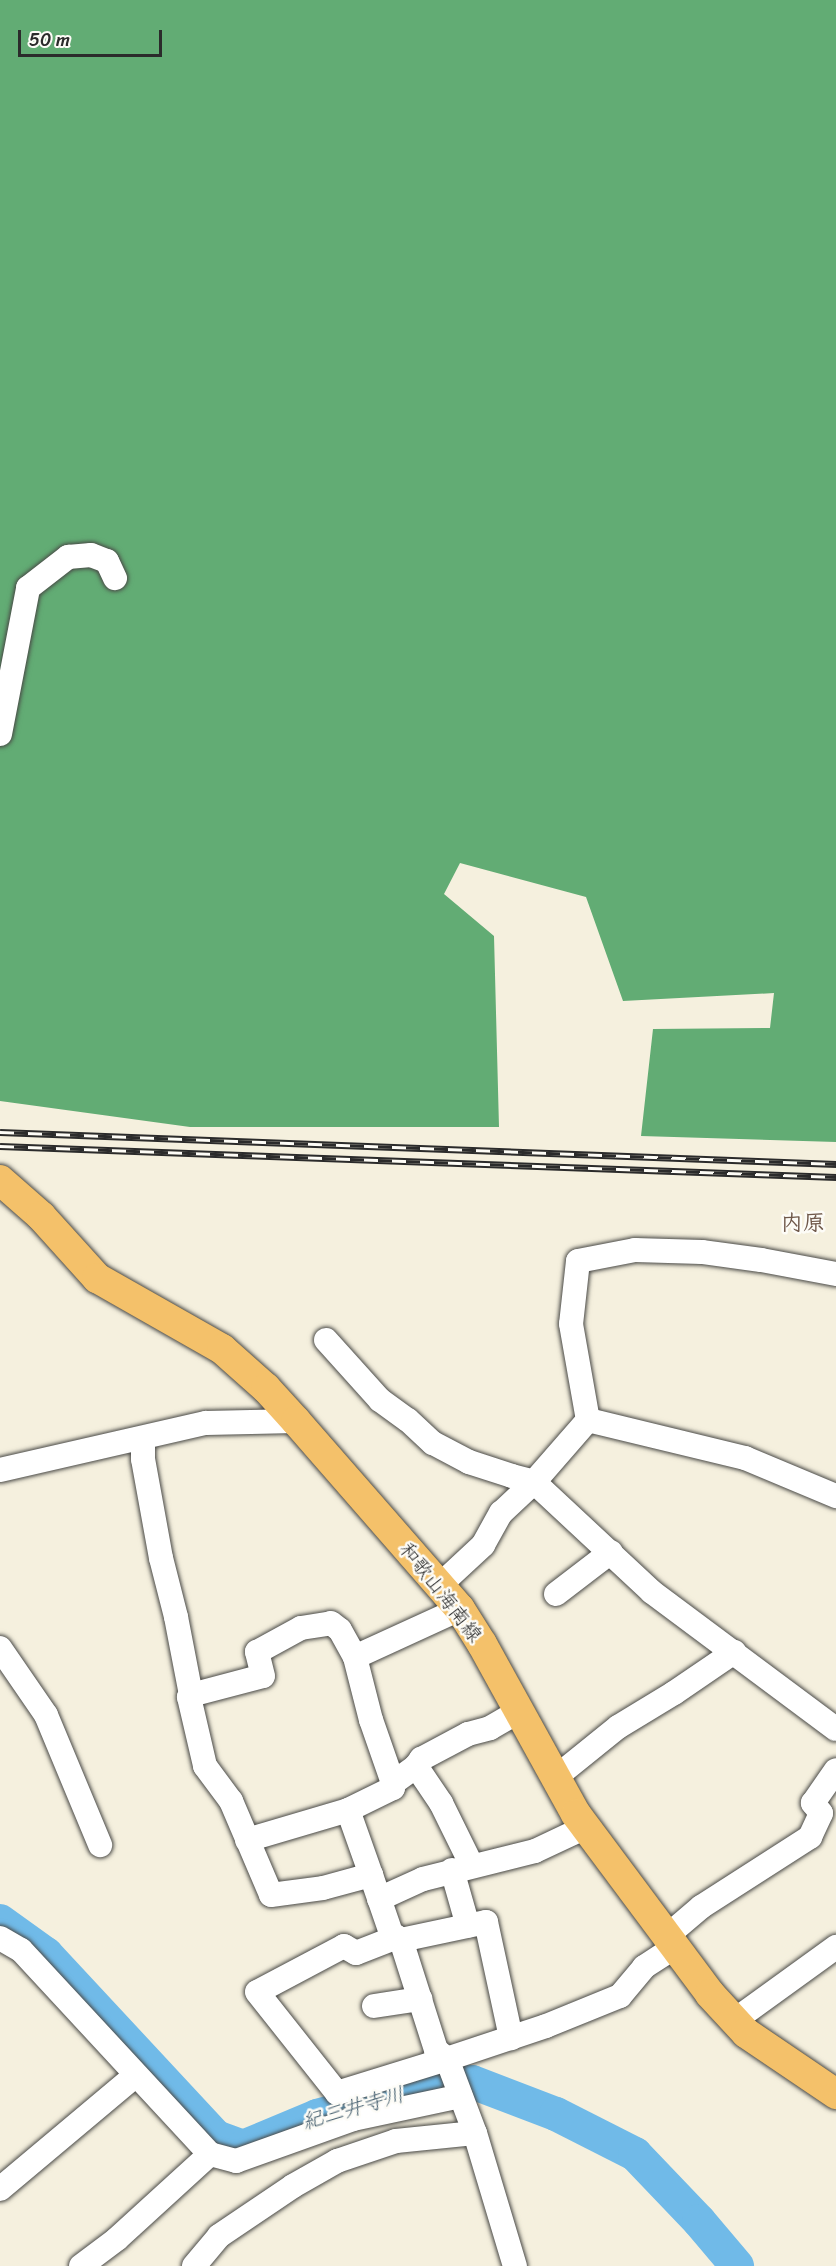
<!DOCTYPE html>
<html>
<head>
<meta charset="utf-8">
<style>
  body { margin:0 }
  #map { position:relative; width:836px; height:2266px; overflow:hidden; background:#f5f0de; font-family:Sriracha,"Klee One",sans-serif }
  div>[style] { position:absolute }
  .forest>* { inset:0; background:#62ac74 }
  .river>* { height:34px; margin:-17px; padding:0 17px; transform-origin:17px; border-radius:17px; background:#70bae8 }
  .roads { filter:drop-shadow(0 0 2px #494946) drop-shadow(0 0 2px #494946) }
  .minor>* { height:24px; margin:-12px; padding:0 12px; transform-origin:12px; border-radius:12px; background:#fff }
  .major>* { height:30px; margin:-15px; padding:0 15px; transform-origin:15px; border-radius:15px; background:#f4c16a }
  .rail>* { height:7px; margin-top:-3.5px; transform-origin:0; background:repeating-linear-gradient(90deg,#fdfcf7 0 14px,#2b2b2b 0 28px); box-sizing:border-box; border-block:2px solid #2b2b2b }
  span { translate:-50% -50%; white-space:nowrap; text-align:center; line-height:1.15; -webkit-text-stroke:5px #fdfcf7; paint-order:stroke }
  .street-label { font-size:20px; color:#2b2b2b }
  .water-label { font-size:21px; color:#435d6d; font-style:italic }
  .quarter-label { font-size:22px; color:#6f584a; font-weight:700 }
  .scale { position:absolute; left:18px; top:30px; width:144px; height:27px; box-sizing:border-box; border:3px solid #2b2b2b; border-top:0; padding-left:8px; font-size:18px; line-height:21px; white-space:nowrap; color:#2b2b2b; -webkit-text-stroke:4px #fdfcf7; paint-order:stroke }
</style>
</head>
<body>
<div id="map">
  <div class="forest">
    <i style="clip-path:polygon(0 0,836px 0,836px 1142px,641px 1136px,653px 1029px,770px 1028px,774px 993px,623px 1001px,586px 897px,460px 863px,444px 894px,494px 936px,499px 1127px,190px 1127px,0 1101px)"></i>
  </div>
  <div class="river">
    <i style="left:0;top:1921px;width:57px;rotate:35.7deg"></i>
    <i style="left:46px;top:1954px;width:250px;rotate:47.1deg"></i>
    <i style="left:216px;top:2137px;width:29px;rotate:20deg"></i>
    <i style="left:243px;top:2147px;width:80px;rotate:-22.7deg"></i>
    <i style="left:317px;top:2116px;width:116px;rotate:-15deg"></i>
    <i style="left:429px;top:2086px;width:43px;rotate:-5.3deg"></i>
    <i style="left:472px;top:2082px;width:90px;rotate:20.9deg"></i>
    <i style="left:556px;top:2114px;width:89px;rotate:26.9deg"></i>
    <i style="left:635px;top:2154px;width:93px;rotate:46.3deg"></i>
    <i style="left:699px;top:2221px;width:59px;rotate:49.8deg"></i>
  </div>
  <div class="roads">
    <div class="minor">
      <i style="left:0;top:734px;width:149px;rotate:-79.1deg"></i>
      <i style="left:28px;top:588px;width:51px;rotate:-37.8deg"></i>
      <i style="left:68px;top:557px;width:23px;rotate:-5deg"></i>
      <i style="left:91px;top:555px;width:17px;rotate:21deg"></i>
      <i style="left:107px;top:561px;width:19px;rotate:65deg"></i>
      <i style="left:836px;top:1274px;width:76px;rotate:-169.4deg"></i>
      <i style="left:761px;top:1260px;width:60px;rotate:-172.3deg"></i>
      <i style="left:702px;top:1252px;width:67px;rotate:-178.3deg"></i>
      <i style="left:635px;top:1250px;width:58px;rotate:169.1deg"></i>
      <i style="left:578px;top:1261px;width:63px;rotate:96.3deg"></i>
      <i style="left:571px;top:1324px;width:97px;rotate:80deg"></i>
      <i style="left:588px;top:1420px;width:162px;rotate:13.6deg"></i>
      <i style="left:745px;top:1458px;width:99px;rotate:22.7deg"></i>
      <i style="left:326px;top:1340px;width:81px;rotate:48deg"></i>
      <i style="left:380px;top:1400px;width:34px;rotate:36deg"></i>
      <i style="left:408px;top:1420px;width:34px;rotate:43deg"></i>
      <i style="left:433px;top:1443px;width:41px;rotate:27.8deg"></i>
      <i style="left:469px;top:1462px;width:45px;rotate:18deg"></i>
      <i style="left:512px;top:1476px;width:23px;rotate:15deg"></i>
      <i style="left:534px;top:1482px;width:82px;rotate:-48.9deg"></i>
      <i style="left:143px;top:1438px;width:21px;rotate:90deg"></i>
      <i style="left:143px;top:1459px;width:101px;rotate:79.7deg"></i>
      <i style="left:161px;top:1558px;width:61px;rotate:75.7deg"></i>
      <i style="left:176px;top:1617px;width:79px;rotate:79.1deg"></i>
      <i style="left:191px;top:1695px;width:3px;rotate:135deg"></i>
      <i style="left:189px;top:1697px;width:71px;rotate:76.9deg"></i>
      <i style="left:205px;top:1766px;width:44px;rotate:53.4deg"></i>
      <i style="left:231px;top:1801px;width:102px;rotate:66.9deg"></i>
      <i style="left:271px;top:1895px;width:52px;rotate:-7.7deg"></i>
      <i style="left:323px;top:1888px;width:50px;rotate:-15.2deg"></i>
      <i style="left:371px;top:1875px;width:61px;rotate:71deg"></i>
      <i style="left:391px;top:1933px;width:12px;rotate:35deg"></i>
      <i style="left:401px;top:1940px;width:115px;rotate:72.3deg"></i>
      <i style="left:436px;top:2050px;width:14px;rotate:39deg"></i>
      <i style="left:447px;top:2059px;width:104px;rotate:-18.4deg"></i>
      <i style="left:546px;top:2026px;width:80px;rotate:-22.1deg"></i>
      <i style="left:620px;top:1996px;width:38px;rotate:-50deg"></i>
      <i style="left:644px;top:1967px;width:37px;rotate:-33deg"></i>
      <i style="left:0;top:1470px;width:211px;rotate:-12.9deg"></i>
      <i style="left:206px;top:1423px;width:90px;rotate:-1.3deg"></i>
      <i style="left:440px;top:1585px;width:59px;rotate:-42.9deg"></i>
      <i style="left:483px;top:1545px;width:37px;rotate:-61deg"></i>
      <i style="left:501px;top:1513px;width:45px;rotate:-43.2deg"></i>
      <i style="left:534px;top:1482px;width:161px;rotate:43deg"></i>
      <i style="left:652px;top:1592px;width:229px;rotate:36.7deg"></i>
      <i style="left:556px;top:1594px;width:69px;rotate:-37.4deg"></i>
      <i style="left:0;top:1648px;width:81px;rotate:55.5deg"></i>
      <i style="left:46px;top:1715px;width:141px;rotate:67.4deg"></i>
      <i style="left:191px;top:1695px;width:74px;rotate:-14.8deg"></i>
      <i style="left:263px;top:1676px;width:25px;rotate:-104deg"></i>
      <i style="left:257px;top:1652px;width:50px;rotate:-28.6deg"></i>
      <i style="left:301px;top:1628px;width:30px;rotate:-9deg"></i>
      <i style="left:331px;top:1623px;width:11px;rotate:38deg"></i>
      <i style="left:340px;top:1630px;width:31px;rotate:61deg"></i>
      <i style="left:416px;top:1766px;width:45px;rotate:56deg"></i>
      <i style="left:441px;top:1803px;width:70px;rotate:63.8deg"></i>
      <i style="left:556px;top:1777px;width:80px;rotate:-38.9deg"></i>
      <i style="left:618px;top:1727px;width:66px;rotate:-31.3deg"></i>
      <i style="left:674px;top:1693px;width:73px;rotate:-34.3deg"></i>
      <i style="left:393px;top:1783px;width:67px;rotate:-109.2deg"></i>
      <i style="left:371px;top:1720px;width:65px;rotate:-104.3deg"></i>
      <i style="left:355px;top:1657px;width:115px;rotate:-24.6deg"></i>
      <i style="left:348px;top:1810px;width:69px;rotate:70.5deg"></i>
      <i style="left:247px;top:1840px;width:105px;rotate:-16.5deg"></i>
      <i style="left:348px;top:1810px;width:50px;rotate:-26.1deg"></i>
      <i style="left:393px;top:1788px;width:5px;rotate:-90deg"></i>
      <i style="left:393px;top:1783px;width:29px;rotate:-36deg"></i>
      <i style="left:416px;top:1766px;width:9px;rotate:-54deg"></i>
      <i style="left:421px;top:1759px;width:53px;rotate:-28deg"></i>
      <i style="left:468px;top:1734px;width:23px;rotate:-15deg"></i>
      <i style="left:490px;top:1728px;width:34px;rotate:-30deg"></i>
      <i style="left:452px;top:1870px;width:58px;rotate:74.1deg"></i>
      <i style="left:379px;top:1899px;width:48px;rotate:-24.4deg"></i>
      <i style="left:423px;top:1879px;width:115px;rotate:-14deg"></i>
      <i style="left:535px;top:1851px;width:56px;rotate:-25.2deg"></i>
      <i style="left:667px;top:1936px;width:45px;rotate:-40.5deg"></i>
      <i style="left:701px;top:1907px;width:130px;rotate:-32.7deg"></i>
      <i style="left:810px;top:1837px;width:26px;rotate:-65deg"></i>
      <i style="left:821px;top:1813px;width:13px;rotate:-129deg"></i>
      <i style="left:813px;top:1803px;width:40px;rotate:-55.1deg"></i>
      <i style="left:397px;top:1937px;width:44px;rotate:158.7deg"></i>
      <i style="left:356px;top:1953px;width:14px;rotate:-150deg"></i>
      <i style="left:344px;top:1946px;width:98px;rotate:152.1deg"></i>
      <i style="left:257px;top:1992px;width:129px;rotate:51.6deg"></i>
      <i style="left:337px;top:2093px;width:115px;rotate:-17.2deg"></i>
      <i style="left:447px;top:2059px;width:79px;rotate:69.3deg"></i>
      <i style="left:475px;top:2133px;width:139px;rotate:73.3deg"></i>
      <i style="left:0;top:1938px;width:24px;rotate:30deg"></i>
      <i style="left:21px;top:1950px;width:278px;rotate:47.2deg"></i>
      <i style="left:210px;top:2154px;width:126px;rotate:137.6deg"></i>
      <i style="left:117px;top:2239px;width:45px;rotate:143.1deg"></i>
      <i style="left:401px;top:1940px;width:87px;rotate:-12deg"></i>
      <i style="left:486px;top:1922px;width:119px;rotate:77.8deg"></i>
      <i style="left:374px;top:2006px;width:47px;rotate:-8.7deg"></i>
      <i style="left:735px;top:2020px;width:125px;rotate:-35.9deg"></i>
      <i style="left:210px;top:2154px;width:27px;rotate:15deg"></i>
      <i style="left:236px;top:2161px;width:124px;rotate:-19.7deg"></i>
      <i style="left:353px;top:2119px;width:110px;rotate:-12deg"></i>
      <i style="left:0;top:2189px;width:177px;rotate:-40deg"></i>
      <i style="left:194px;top:2266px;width:39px;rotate:-50deg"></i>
      <i style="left:219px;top:2236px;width:89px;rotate:-34deg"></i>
      <i style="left:293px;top:2186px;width:51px;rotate:-29.6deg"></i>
      <i style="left:337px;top:2161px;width:62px;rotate:-18.7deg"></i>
      <i style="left:396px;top:2141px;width:79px;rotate:-5.8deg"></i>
    </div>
    <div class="major">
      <i style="left:0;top:1180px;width:55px;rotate:41.3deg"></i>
      <i style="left:41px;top:1216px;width:84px;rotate:47.9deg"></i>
      <i style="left:97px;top:1278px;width:144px;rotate:29.6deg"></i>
      <i style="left:222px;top:1349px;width:59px;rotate:41.6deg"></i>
      <i style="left:266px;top:1388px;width:45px;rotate:47.7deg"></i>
      <i style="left:296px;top:1421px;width:249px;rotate:48.9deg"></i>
      <i style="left:460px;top:1609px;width:41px;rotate:57.8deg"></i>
      <i style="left:482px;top:1644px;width:194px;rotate:61.1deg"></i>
      <i style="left:576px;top:1814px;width:224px;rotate:53.3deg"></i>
      <i style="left:710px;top:1994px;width:53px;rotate:47.3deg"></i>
      <i style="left:746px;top:2033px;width:109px;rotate:34.1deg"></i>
    </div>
  </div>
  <div class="rail">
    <i style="left:0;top:1132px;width:837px;rotate:2.19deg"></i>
    <i style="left:0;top:1146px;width:837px;rotate:2.12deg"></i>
  </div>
  <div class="street-label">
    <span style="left:441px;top:1592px;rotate:52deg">和歌山海南線</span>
  </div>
  <div class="water-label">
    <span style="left:353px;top:2108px;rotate:-16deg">紀三井寺川</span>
  </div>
  <div class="quarter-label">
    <span style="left:803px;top:1223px">内原</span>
  </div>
  <div class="scale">50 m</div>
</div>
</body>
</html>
